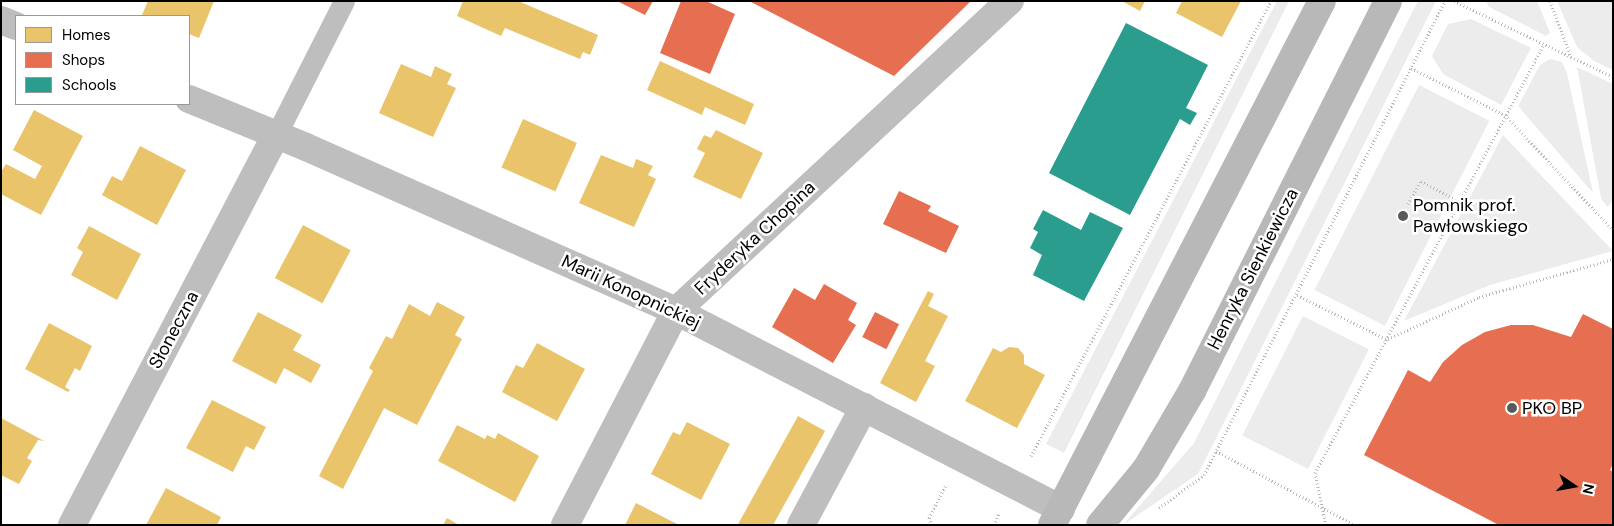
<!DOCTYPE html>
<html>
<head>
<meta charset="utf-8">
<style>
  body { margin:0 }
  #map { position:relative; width:1614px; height:526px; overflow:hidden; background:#fff; font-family:"DM Sans",sans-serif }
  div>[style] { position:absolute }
  .green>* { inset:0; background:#ececec; transform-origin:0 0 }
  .homes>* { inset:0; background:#e9c46a; transform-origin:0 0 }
  .shops>* { inset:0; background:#e76f51; transform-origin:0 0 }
  .schools>* { inset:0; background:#2a9d8f }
  .path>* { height:3px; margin-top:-1.5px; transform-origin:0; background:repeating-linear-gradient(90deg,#b9b9b9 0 1px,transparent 0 3.5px) }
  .lane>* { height:21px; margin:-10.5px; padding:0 10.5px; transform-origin:10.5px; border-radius:10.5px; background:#bebebe }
  .street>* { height:28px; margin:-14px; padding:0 14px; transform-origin:14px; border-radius:14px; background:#bebebe }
  .secondary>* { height:28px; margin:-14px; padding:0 14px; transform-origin:14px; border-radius:14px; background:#b8b8b8 }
  .dots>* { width:14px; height:14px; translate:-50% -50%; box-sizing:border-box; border:2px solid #fff; border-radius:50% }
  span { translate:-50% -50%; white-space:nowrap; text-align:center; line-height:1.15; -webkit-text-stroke:5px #fff; paint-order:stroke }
  .poi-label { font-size:18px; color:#000 }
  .left { translate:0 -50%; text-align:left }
  .street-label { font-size:18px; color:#000 }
  .frame { position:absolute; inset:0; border:2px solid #000; pointer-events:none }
  .legend { position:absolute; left:15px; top:15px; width:175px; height:90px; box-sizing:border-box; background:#fff; border:1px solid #999; margin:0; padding:6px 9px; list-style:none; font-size:15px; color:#000 }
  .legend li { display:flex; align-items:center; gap:10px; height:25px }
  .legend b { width:25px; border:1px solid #999 }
  .north { position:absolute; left:1549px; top:461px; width:50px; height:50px; -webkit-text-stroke:4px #fff; paint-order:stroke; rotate:102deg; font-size:14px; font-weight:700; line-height:20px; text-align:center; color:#000 }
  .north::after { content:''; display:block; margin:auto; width:18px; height:22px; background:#000; clip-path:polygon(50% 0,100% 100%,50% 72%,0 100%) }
</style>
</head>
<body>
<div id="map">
  <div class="green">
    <i style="clip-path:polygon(1277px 1px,1289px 1px,1064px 453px,1046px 444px)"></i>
    <i style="clip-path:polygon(1418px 1px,1436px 1px,1198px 474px,1123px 525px,1194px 443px)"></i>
    <i style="clip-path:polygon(1486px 1px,1537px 1px,1550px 33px,1546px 36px,1489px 7px)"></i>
    <i style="clip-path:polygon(1557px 1px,1613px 1px,1613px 70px,1594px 61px,1577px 47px)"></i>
    <i style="clip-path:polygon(1471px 19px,1531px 48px,1501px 105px,1443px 74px,1432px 56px,1448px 24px)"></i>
    <i style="clip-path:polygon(1550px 59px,1562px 62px,1567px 73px,1593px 193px,1518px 106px,1540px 65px)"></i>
    <i style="clip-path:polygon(1577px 67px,1613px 84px,1613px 201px,1607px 207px,1601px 198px)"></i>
    <i style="left:1419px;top:85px;width:79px;height:230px;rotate:27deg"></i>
    <i style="clip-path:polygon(1503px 135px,1613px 251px,1490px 285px,1404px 321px)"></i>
    <i style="left:1303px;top:316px;width:74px;height:134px;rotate:27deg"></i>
  </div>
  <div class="homes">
    <i style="clip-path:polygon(148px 1px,214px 1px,199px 38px,189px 34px,189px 16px,142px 15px)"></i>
    <i style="clip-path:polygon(463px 1px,518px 1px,598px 35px,590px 55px,583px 52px,580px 59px,505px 28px,501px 36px,457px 16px)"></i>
    <i style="clip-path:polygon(1122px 1px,1145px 1px,1140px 11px)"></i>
    <i style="clip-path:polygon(1182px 1px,1241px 1px,1222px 37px,1176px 13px)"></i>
    <i style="clip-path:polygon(660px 61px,754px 104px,745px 125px,705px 107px,702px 115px,647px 90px)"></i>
    <i style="clip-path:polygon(401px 64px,431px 77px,435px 66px,452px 74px,447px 84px,456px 88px,433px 137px,379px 113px)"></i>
    <i style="clip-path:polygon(34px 110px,83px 136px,41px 215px,1px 194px,1px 172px,6px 164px,35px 179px,42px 166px,13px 150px)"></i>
    <i style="left:523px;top:119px;width:59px;height:53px;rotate:24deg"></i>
    <i style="clip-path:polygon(716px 130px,763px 153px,741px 199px,693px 177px,705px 153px,697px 149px,704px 135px,711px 138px)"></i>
    <i style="clip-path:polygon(140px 146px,186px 170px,157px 225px,102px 195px,112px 176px,122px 181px)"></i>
    <i style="clip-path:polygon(601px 155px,633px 168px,636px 159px,653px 166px,648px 175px,656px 179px,634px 227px,579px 203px)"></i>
    <i style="left:303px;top:225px;width:54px;height:60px;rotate:28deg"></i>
    <i style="clip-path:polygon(89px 226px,141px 254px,117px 300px,71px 275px,83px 252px,77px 248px)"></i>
    <i style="clip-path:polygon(928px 291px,934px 294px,928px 306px,948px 316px,925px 361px,935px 366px,916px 402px,880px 383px)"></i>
    <i style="clip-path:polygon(437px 302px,465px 317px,455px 335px,462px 339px,417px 425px,384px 408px,343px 489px,319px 476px,373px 371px,369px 368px,386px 336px,392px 339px,409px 304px,430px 316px)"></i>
    <i style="clip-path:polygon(258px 312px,302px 335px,293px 350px,321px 365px,311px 383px,284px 368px,276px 384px,232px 361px)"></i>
    <i style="clip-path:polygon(49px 323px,92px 346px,80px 371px,75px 368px,65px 387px,70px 390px,68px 392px,25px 369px)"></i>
    <i style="clip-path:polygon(537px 343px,585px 369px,557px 421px,502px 392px,516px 365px,523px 368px)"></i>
    <i style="clip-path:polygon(1009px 347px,1018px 348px,1024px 355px,1024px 364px,1045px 375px,1017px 428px,965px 401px,993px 348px,1001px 352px)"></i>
    <i style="clip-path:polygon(212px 400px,266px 427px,254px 450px,246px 446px,233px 472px,186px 448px)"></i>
    <i style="left:798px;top:416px;width:31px;height:123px;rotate:29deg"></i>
    <i style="clip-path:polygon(1px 418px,44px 441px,38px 440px,27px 458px,32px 461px,19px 484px,1px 475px)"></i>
    <i style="clip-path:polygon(687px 422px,730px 444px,701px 500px,651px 474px,673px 432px,680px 435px)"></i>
    <i style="clip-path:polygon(457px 425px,485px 439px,487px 435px,495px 439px,498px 433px,539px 456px,515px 502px,438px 461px)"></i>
    <i style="clip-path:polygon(166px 488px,221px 517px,217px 525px,146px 525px)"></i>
    <i style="clip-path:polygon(636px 503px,679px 525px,625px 525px)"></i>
    <i style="clip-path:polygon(447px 518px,459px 525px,443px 525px)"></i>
  </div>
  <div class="shops">
    <i style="clip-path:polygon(617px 1px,653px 1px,645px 15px)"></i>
    <i style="clip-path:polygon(681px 1px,706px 1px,735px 14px,710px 74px,660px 53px)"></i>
    <i style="clip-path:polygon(749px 1px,971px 1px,894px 76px)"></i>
    <i style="clip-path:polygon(899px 191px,931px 206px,928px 211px,959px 226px,946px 253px,883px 224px)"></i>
    <i style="clip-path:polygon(824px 284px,857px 303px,848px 320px,856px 325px,833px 363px,772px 327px,794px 288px,815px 300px)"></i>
    <i style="left:875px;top:312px;width:27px;height:28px;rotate:27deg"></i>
    <i style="clip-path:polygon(1583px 314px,1613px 329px,1613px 464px,1610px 470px,1613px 472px,1613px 525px,1499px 525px,1364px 455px,1408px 370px,1430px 382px,1443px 362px,1462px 345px,1485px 332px,1511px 325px,1533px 325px,1571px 337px)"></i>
  </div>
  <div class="schools">
    <i style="clip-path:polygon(1126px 23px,1208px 65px,1186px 108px,1197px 113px,1190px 125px,1180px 119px,1130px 215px,1049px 173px)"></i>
    <i style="clip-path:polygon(1043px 210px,1081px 230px,1090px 212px,1123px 228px,1084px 301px,1033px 275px,1042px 255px,1030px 248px,1038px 232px,1033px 229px)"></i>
  </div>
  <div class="path">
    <i style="left:1454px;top:1px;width:176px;rotate:25.5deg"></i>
    <i style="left:1550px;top:1px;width:60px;rotate:69.4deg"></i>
    <i style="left:1411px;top:68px;width:105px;rotate:26.6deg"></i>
    <i style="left:1505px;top:115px;width:158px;rotate:46.8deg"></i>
    <i style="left:1408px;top:204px;width:26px;rotate:-61deg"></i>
    <i style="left:1421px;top:181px;width:44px;rotate:28.3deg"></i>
    <i style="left:1297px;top:295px;width:99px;rotate:26.3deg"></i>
    <i style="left:1388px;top:339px;width:100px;rotate:-24.8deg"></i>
    <i style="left:1479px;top:297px;width:139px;rotate:-15.8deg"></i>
    <i style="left:1216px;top:451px;width:157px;rotate:28deg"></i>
    <i style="left:1031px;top:456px;width:514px;rotate:-62.19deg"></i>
    <i style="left:1159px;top:508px;width:56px;rotate:-36.3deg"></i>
    <i style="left:1204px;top:475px;width:532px;rotate:-63.05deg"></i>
    <i style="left:932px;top:525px;width:8px;rotate:-113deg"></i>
    <i style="left:929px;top:518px;width:36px;rotate:-63deg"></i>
    <i style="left:994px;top:525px;width:12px;rotate:-66deg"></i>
    <i style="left:1326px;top:525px;width:53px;rotate:-101.9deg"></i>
    <i style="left:1315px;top:473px;width:485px;rotate:-61.9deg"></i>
  </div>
  <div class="lane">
    <i style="left:276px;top:135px;width:150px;rotate:-63.1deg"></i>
  </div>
  <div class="street">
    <i style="left:1px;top:20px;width:16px;rotate:22deg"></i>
    <i style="left:189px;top:99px;width:126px;rotate:22.3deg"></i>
    <i style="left:306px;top:147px;width:405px;rotate:23.9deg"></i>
    <i style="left:676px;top:311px;width:433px;rotate:27.2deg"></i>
    <i style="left:72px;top:525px;width:440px;rotate:-62.4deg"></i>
    <i style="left:565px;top:525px;width:241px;rotate:-62.6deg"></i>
    <i style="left:676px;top:311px;width:456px;rotate:-42.9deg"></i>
    <i style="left:801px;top:525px;width:134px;rotate:-61.9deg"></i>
  </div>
  <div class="secondary">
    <i style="left:1052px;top:525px;width:589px;rotate:-62.74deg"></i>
    <i style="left:1100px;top:525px;width:72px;rotate:-50.6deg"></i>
    <i style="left:1146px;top:469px;width:91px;rotate:-59.5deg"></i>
    <i style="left:1192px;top:391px;width:436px;rotate:-63.3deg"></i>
  </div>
  <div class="dots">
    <i style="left:1403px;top:216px;background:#595959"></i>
    <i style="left:1512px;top:408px;background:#595959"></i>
  </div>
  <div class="poi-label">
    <span class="left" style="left:1413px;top:216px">Pomnik prof.<br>Pawłowskiego</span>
    <span class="left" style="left:1522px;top:408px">PKO BP</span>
  </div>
  <div class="street-label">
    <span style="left:755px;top:238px;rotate:-43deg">Fryderyka Chopina</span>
    <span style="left:1253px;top:269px;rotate:-63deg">Henryka Sienkiewicza</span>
    <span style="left:631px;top:292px;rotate:25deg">Marii Konopnickiej</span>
    <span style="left:174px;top:330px;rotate:-62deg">Słoneczna</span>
  </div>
  <div class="frame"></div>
  <ul class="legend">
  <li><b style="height:14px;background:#e9c46a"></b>Homes</li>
  <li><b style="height:14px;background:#e76f51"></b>Shops</li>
  <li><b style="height:14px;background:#2a9d8f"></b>Schools</li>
  </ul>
  <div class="north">N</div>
</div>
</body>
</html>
